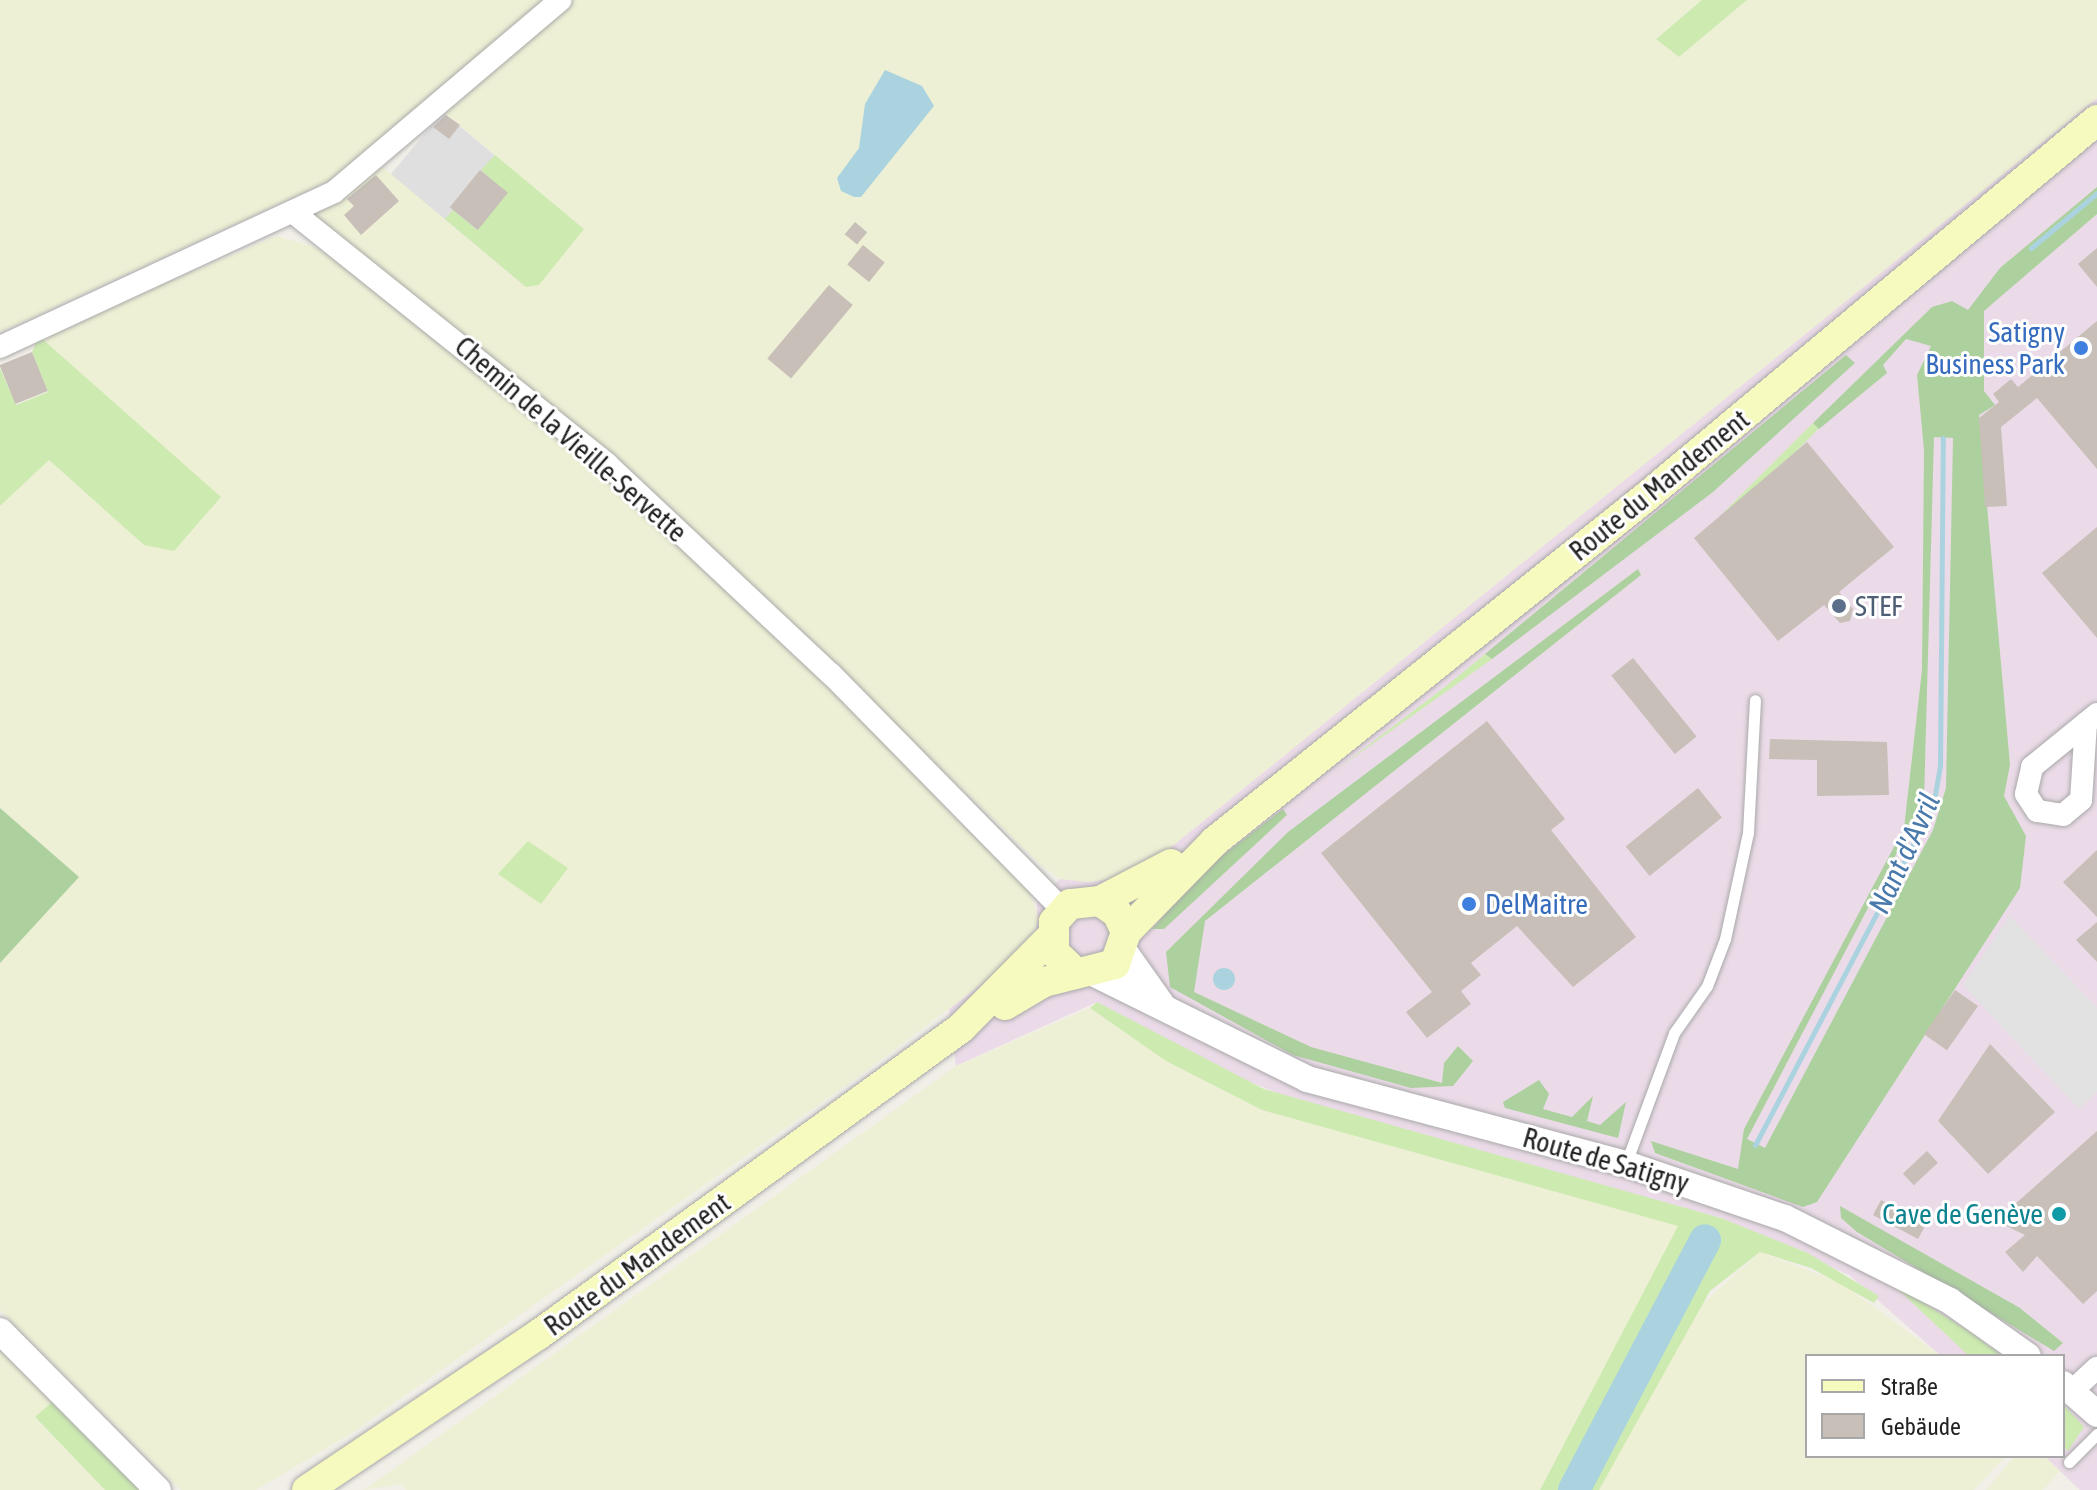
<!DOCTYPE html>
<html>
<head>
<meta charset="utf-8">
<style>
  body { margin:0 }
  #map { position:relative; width:2097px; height:1490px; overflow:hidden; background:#f2efe9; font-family:"Asap Condensed",sans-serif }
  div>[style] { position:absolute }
  .residential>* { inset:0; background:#e0dfdf; transform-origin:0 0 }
  .industrial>* { inset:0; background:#ebdbe8 }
  .farmland>* { inset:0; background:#eef0d5 }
  .grass>* { inset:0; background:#cdebb0; transform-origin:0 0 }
  .forest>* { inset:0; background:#add19e }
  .parking>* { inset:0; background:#e2e2e2 }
  .water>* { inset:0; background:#aad3df }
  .round { border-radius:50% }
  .stream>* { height:5px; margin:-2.5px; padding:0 2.5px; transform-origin:2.5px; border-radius:2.5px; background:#aad3df }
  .river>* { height:32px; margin:-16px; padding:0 16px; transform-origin:16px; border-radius:16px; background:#aad3df }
  .building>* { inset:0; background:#c7bfb8; transform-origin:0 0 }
  .roads { filter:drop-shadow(0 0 2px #a9a9a9) drop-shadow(0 0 2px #a9a9a9) }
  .service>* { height:11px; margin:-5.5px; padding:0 5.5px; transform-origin:5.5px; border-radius:5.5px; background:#fff }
  .minor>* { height:22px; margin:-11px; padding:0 11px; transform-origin:11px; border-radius:11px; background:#fff }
  .tertiary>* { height:26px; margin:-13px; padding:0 13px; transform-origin:13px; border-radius:13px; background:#fff }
  .secondary>* { height:30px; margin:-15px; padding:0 15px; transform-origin:15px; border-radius:15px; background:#f7fabf }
  .dots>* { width:22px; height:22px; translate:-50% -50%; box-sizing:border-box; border:4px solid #fff; border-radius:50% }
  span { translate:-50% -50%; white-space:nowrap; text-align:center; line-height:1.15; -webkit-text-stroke:6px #fff; paint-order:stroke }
  .shop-label { font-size:28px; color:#366cbe }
  .right { translate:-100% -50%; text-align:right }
  .left { translate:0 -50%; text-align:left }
  .street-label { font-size:28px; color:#222 }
  .service-label { font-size:28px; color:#4e5e75 }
  .culture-label { font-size:28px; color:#0d838f }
  .water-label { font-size:30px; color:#4a7aab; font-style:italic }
  .legend { position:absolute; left:1805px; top:1354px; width:260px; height:104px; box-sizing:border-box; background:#fff; border:2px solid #a7a7a7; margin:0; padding:10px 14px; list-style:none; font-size:24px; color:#222 }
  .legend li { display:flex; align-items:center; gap:16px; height:40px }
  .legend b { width:40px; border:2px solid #a7a7a7 }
</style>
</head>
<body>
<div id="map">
  <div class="residential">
    <i style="left:443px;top:112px;width:183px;height:82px;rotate:40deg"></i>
  </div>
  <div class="industrial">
    <i style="clip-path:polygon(2097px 98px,2097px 1490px,2080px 1490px,2044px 1456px,2063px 1456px,2063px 1356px,1941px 1356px,1849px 1275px,1721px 1218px,1301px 1103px,1217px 1068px,1097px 1002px,956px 1066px,949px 1009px,1024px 952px,1036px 931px,1037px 902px,1060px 879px,1117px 878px)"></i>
  </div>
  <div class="farmland">
    <i style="clip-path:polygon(0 0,548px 0,337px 177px,0 332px)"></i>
    <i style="clip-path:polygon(572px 0,1702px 0,1656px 38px,1679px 57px,1747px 0,2097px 0,2097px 98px,1164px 853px,1117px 878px,1088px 882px,1060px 879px,1042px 866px,669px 506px,312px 215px,380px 165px,526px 287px,584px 229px,443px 112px)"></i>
    <i style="clip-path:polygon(277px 236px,315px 247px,351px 271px,551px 427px,875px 729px,1027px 885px,1039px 919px,1024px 952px,858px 1077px,352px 1433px,256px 1490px,181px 1490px,0 1310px,0 963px,78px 877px,0 808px,0 506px,49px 460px,144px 545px,39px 336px)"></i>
    <i style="clip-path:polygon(1090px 1008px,1166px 1061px,1262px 1110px,1679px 1226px,1540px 1490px,406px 1490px,401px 1484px,364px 1490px,956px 1066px)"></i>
    <i style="clip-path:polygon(1760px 1252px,1841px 1283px,1941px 1356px,1807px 1356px,1807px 1456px,2006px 1456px,1974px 1490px,1599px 1490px,1697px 1309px)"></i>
    <i style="clip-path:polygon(0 1347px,52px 1402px,35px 1418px,105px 1490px,0 1490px)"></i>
    <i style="clip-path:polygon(2015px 1456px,2044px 1456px,2060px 1471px,2043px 1490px,1986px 1490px)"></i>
  </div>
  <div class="grass">
    <i style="clip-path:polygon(1702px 0,1747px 0,1679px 57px,1656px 39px)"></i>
    <i style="clip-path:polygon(495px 155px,584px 229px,539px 285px,526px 287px,445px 219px,453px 210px,477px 230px,507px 193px,481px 170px)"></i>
    <i style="clip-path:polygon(39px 336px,221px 497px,174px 551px,144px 545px,49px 460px,0 506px,0 368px,16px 405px,48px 392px,32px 352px)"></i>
    <i style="left:1813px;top:423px;width:8px;height:126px;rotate:45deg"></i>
    <i style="clip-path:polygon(1485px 654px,1492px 659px,1336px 770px,1446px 686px)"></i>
    <i style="clip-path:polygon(528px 841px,568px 868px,541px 904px,498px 874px)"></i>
    <i style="clip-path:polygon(1097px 1002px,1264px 1089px,1721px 1218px,1808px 1253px,1879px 1296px,1874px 1303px,1811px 1268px,1760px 1252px,1710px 1291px,1599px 1490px,1583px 1490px,1717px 1239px,1698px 1233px,1562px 1490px,1540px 1490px,1678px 1226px,1262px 1110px,1166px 1061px,1090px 1008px)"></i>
    <i style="clip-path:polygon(1889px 1281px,1967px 1330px,2003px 1356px,1969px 1356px)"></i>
    <i style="clip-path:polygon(52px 1402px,142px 1490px,105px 1490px,35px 1417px)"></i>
    <i style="clip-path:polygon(2063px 1404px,2084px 1427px,2068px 1451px,2063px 1446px)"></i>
  </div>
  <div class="forest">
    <i style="clip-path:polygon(evenodd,2097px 187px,2097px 214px,1984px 311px,1984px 391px,1995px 405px,1979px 415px,2010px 765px,2004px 796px,2026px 836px,2020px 888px,1817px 1202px,1803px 1207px,1655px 1153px,1651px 1141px,1738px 1169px,1744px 1129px,1904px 828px,1922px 670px,1924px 450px,1917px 375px,1931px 346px,1906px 339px,1883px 365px,1887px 373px,1819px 429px,1813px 423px,1932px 307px,1952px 301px,1968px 310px,2000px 268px,2097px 187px,1934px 437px,1953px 438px,1946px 788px,1933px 830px,1765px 1148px,1747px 1139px,1924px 801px,1934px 437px)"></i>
    <i style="clip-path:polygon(1846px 355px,1855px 363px,1713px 492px,1492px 659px,1485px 654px)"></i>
    <i style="clip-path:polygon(1638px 569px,1641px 575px,1205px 921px,1194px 992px,1311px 1047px,1442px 1083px,1444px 1063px,1458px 1046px,1473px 1061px,1453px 1086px,1411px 1088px,1293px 1055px,1170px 987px,1166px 952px,1288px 832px)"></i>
    <i style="clip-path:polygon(0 808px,79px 877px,0 963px)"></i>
    <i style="clip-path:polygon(1283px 809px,1287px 815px,1164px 929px,1152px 929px,1206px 868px)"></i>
    <i style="clip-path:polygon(1539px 1080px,1549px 1094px,1543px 1109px,1572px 1117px,1593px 1096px,1587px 1121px,1600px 1125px,1626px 1102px,1618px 1138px,1505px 1108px,1503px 1102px)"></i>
    <i style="clip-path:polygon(1840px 1206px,2020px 1308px,2063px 1343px,2054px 1351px,1857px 1232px,1841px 1218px)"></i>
  </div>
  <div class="parking">
    <i style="clip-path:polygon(2010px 916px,2097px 1008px,2097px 1092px,2079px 1109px,1963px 985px)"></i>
  </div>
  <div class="water">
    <i style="clip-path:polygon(885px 70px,922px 86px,934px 106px,861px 197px,854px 197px,841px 191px,837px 178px,859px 148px,865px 104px)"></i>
    <i class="round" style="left:1213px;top:968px;width:22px;height:22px"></i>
  </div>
  <div class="stream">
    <i style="left:2031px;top:248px;width:86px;rotate:-39.8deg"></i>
    <i style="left:1755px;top:1145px;width:383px;rotate:-62.3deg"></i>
    <i style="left:1933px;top:806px;width:41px;rotate:-80.1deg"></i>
    <i style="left:1940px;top:766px;width:328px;rotate:-89.5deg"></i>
  </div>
  <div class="river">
    <i style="left:1574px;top:1490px;width:282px;rotate:-62.3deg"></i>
  </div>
  <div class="building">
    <i style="clip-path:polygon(446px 115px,460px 125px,449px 139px,433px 127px)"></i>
    <i style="left:480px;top:170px;width:36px;height:48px;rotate:39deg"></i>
    <i style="clip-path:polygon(376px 175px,399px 201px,361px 235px,344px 215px,354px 206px,347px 199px)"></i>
    <i style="left:855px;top:222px;width:16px;height:16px;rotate:40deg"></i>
    <i style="left:863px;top:245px;width:28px;height:25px;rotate:39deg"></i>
    <i style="clip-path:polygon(2097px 248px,2097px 287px,2078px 264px)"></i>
    <i style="left:829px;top:285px;width:31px;height:96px;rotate:40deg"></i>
    <i style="clip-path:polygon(2097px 321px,2097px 469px,2037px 398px,2001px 427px,2007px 506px,1985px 507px,1979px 418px,1999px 402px,1993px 394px,2011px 379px,2018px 387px)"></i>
    <i style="left:32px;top:352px;width:42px;height:35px;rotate:68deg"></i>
    <i style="clip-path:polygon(1807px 442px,1894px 547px,1839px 592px,1853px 609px,1850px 621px,1840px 623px,1824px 605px,1778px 641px,1694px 538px)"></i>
    <i style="clip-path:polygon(2097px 527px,2097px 638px,2042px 573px)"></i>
    <i style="left:1633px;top:658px;width:101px;height:28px;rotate:51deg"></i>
    <i style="clip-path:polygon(1487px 721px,1565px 819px,1551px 830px,1636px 937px,1573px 987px,1517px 926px,1471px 963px,1481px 975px,1461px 991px,1471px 1004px,1427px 1038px,1406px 1012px,1432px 992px,1321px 853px)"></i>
    <i style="clip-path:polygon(1770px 739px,1887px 742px,1889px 795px,1817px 796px,1817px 760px,1769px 759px)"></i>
    <i style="left:1698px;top:788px;width:38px;height:93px;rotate:51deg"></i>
    <i style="clip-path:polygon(2097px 850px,2097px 917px,2063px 882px)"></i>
    <i style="clip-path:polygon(2097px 922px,2097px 962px,2076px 940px)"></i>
    <i style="left:1955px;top:990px;width:28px;height:54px;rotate:35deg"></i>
    <i style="clip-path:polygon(1990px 1044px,2055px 1112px,1988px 1174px,1938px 1121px)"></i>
    <i style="clip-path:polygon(2097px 1131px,2097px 1291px,2083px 1304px,2037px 1256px,2023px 1272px,2005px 1252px,2025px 1235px,1996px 1221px)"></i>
    <i style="left:1927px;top:1151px;width:16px;height:33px;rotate:47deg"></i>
    <i style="left:1881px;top:1200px;width:51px;height:17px;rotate:28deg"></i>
  </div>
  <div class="roads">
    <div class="service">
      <i style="left:1626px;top:1163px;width:139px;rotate:-69.7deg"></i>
      <i style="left:1674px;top:1033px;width:57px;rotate:-54.9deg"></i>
      <i style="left:1707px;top:986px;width:50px;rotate:-69deg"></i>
      <i style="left:1725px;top:939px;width:108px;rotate:-77.8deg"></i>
      <i style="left:1748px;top:833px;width:133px;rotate:-87deg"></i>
      <i style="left:2069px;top:1462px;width:40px;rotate:-45deg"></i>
    </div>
    <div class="minor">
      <i style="left:294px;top:213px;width:401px;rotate:38.7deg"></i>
      <i style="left:607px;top:464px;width:307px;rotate:43.2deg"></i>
      <i style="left:831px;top:674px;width:331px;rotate:45.5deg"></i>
      <i style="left:0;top:347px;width:368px;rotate:-24.9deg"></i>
      <i style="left:334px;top:192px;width:297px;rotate:-40.3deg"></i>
      <i style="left:2086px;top:723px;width:77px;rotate:93.7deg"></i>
      <i style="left:2081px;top:800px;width:23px;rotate:140deg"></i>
      <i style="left:2063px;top:815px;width:26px;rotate:-171deg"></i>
      <i style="left:2037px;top:811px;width:20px;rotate:-123deg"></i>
      <i style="left:2026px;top:794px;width:28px;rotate:-77deg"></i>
      <i style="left:2032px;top:767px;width:84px;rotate:-39.2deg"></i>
      <i style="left:2072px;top:1391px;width:34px;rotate:-43deg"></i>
    </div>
    <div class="tertiary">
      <i style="left:1124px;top:951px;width:67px;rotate:54.7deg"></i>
      <i style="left:1095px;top:974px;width:237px;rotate:26.3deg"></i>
      <i style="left:1307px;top:1079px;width:330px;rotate:14.9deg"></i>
      <i style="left:1626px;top:1164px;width:168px;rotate:18.8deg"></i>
      <i style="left:1785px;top:1218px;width:185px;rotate:26.7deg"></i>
      <i style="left:1950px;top:1301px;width:95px;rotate:35.2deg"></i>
      <i style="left:0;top:1331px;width:224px;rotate:45.2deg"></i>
      <i style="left:2063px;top:1384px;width:45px;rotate:41.4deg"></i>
    </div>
    <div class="secondary">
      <i style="left:1100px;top:901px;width:80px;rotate:-27.5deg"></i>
      <i style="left:1126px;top:932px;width:127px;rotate:-45.6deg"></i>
      <i style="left:1215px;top:841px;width:551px;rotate:-38.59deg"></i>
      <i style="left:1646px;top:497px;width:588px;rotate:-39.89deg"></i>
      <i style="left:1005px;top:1005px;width:45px;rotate:-30.5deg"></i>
      <i style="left:1044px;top:982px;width:73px;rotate:-14.2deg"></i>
      <i style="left:1115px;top:964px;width:34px;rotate:-71deg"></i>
      <i style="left:1126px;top:932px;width:21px;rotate:-115deg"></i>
      <i style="left:1117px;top:913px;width:21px;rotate:-145deg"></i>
      <i style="left:1100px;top:901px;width:30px;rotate:174deg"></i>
      <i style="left:1070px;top:904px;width:24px;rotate:132deg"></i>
      <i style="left:1054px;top:922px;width:30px;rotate:90deg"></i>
      <i style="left:1054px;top:952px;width:29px;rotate:44deg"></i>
      <i style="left:307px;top:1490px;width:278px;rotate:-33.9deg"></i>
      <i style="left:538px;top:1335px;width:523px;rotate:-35.97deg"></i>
      <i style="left:961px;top:1028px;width:128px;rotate:-45.3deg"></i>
    </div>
  </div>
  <div class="dots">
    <i style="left:2081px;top:348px;background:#3f7fe0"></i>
    <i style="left:1839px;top:606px;background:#5c6f8a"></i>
    <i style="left:1469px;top:904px;background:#3f7fe0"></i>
    <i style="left:2059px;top:1214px;background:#0f9aa8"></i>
  </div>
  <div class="shop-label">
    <span class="right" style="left:2065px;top:348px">Satigny<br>Business Park</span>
    <span class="left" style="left:1485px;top:904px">DelMaitre</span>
  </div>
  <div class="street-label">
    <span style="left:571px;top:439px;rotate:41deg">Chemin de la Vieille-Servette</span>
    <span style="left:1659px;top:485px;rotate:-39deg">Route du Mandement</span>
    <span style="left:1606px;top:1160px;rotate:16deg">Route de Satigny</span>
    <span style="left:637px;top:1264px;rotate:-36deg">Route du Mandement</span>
  </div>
  <div class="service-label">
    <span class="left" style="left:1855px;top:606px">STEF</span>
  </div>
  <div class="culture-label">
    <span class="right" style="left:2043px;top:1214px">Cave de Genève</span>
  </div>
  <div class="water-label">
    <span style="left:1904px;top:853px;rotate:-65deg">Nant d'Avril</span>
  </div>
  <ul class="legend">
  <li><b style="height:10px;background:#f7fabf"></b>Straße</li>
  <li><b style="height:22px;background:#c7bfb8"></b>Gebäude</li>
  </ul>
</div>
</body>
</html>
